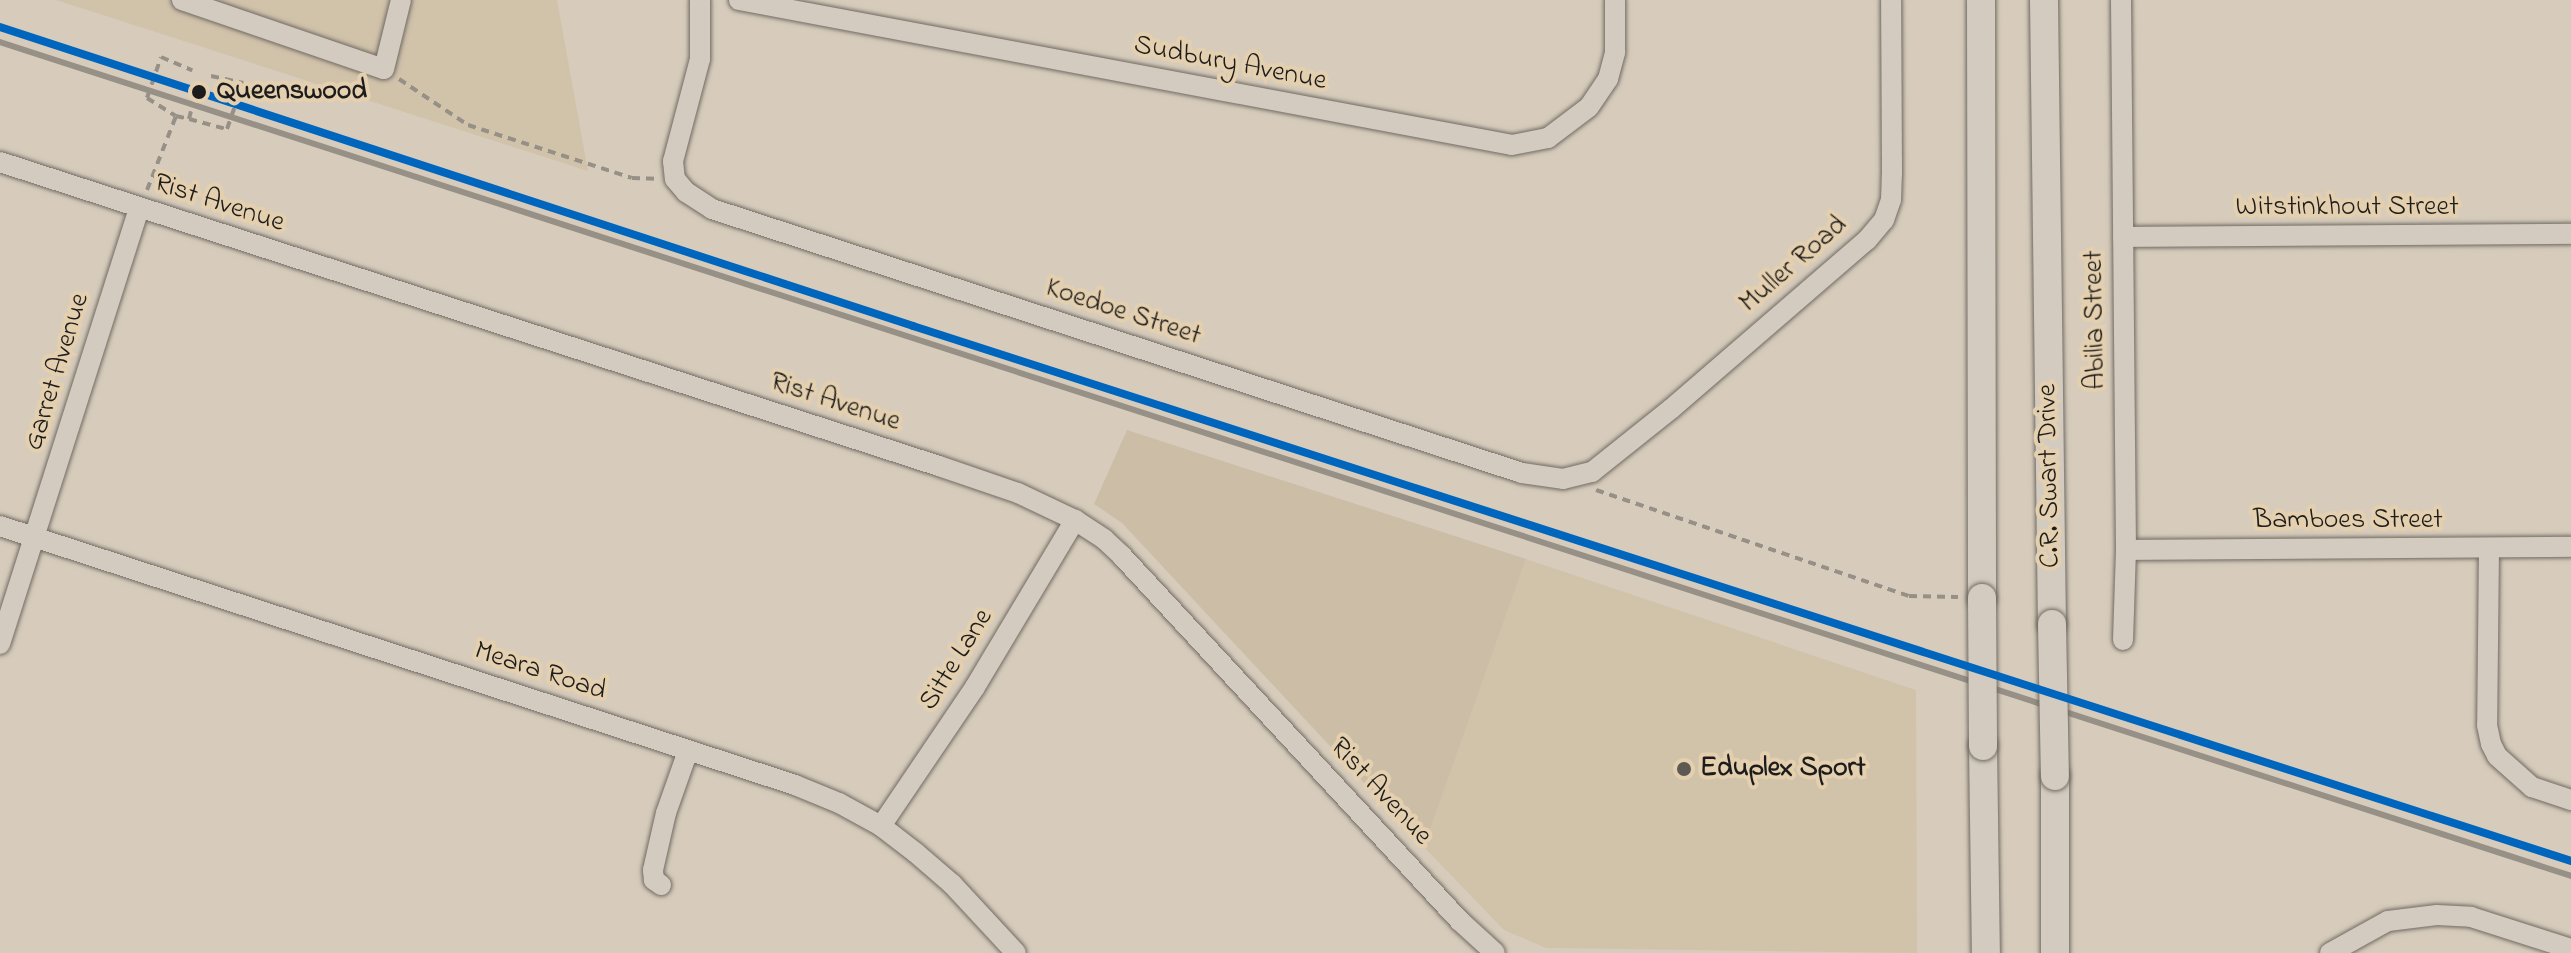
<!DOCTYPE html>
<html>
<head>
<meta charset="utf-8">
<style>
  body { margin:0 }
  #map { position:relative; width:2571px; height:953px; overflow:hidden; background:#d7ccbb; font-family:"Indie Flower",sans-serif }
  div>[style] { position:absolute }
  .built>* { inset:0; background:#d1c2aa }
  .green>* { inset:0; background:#ccbda7 }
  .path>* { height:4px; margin-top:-2px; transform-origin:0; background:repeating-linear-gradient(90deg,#969087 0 8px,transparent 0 14px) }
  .roads { filter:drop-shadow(0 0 2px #706b64) drop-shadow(0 0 2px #706b64) }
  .street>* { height:20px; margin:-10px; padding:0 10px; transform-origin:10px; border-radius:10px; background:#d3cbbf }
  .secondary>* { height:28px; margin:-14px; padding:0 14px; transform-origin:14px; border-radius:14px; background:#d3cbbf }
  .rail>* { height:6px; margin:-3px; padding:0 3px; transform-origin:3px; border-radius:3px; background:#969087 }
  .path-bridge>* { height:4px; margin-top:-2px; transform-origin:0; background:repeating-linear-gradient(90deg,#969087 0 8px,transparent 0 14px) }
  .bridges { filter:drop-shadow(0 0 2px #706b64) drop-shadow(0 0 2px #706b64) }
  .secondary-bridge>* { height:28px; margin:-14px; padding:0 14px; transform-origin:14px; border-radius:14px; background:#d3cbbf }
  .rail-1>* { height:8px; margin:-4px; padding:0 4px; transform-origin:4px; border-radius:4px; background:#0065bd }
  .dots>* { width:22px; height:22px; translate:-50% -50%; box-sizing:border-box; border:4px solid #e4cfae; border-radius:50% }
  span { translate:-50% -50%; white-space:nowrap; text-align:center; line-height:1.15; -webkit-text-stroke:8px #e4cfae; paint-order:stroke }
  .street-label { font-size:28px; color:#1c1c1c }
  .stop-label { font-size:28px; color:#1c1c1c; font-weight:700 }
  .left { translate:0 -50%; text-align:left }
  .poi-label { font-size:28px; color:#1c1c1c; font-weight:700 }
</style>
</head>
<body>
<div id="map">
  <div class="built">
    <i style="clip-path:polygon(56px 0,557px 0,588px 171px)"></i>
    <i style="clip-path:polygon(1526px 559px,1916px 690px,1917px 953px,1546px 948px,1504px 930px,1424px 847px)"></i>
  </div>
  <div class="green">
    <i style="clip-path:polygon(1127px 430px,1526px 559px,1424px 847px,1122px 523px,1094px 504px)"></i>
  </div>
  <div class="path">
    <i style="left:161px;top:57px;width:34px;rotate:23deg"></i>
    <i style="left:211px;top:76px;width:33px;rotate:12deg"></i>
    <i style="left:399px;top:79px;width:83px;rotate:33.7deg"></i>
    <i style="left:468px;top:125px;width:172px;rotate:17.9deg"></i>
    <i style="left:632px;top:178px;width:24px;rotate:2deg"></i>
    <i style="left:147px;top:98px;width:34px;rotate:32deg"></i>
    <i style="left:189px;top:119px;width:39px;rotate:15deg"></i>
    <i style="left:147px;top:190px;width:79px;rotate:-68.6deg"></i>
    <i style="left:176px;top:116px;width:13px;rotate:13deg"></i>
    <i style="left:189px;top:119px;width:8px;rotate:-76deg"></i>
    <i style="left:1596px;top:490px;width:330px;rotate:18.7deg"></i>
    <i style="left:1909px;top:596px;width:49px;rotate:1.2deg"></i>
  </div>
  <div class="roads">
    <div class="street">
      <i style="left:182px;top:0;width:213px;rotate:18.9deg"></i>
      <i style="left:384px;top:69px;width:71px;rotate:-76.2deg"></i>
      <i style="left:700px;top:0;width:59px;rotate:90deg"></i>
      <i style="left:700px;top:59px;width:106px;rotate:104.8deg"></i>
      <i style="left:673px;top:161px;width:18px;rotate:84deg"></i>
      <i style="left:675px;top:179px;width:17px;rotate:50deg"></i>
      <i style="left:686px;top:192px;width:31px;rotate:33deg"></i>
      <i style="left:712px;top:209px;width:852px;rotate:18.05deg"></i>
      <i style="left:1522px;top:473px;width:41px;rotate:8.3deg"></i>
      <i style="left:1563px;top:479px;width:30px;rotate:-14deg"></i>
      <i style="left:1592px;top:472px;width:101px;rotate:-38.6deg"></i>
      <i style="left:1671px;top:409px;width:259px;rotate:-40.8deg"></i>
      <i style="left:1867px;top:240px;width:26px;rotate:-50deg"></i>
      <i style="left:1884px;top:220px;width:21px;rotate:-71deg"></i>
      <i style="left:1891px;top:200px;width:26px;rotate:-88deg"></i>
      <i style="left:1892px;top:174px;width:174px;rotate:-90.3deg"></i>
      <i style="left:739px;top:0;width:786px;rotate:10.62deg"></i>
      <i style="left:1512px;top:145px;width:37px;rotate:-11deg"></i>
      <i style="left:1548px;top:138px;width:51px;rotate:-37.1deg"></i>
      <i style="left:1589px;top:107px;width:34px;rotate:-56deg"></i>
      <i style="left:1608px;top:79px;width:28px;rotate:-75deg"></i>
      <i style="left:1615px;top:52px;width:52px;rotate:-90deg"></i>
      <i style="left:2121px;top:0;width:550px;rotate:89.48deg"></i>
      <i style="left:2126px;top:550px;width:90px;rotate:91.9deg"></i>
      <i style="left:0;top:162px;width:987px;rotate:17.94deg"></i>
      <i style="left:939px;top:466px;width:83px;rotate:18.9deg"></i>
      <i style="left:1018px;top:493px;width:63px;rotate:25.3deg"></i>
      <i style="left:1075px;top:520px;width:35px;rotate:33deg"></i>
      <i style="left:1104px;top:539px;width:25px;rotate:43deg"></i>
      <i style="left:1122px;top:556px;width:497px;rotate:47.2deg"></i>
      <i style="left:1460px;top:921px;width:47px;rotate:42.4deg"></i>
      <i style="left:2123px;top:237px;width:448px;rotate:-0.4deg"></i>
      <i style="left:0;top:526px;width:836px;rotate:18.04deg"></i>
      <i style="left:795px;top:785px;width:48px;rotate:22.2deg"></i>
      <i style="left:839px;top:803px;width:48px;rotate:28.7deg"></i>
      <i style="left:881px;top:826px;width:44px;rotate:37.6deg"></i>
      <i style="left:916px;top:853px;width:48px;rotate:40.7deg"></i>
      <i style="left:952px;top:884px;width:94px;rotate:47.2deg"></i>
      <i style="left:2489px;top:548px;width:177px;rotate:90.6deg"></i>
      <i style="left:2487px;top:725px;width:19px;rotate:78deg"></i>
      <i style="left:2491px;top:744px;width:13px;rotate:63deg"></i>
      <i style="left:2497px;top:756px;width:47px;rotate:41.5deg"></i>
      <i style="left:2532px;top:787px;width:41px;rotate:18.4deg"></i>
      <i style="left:2126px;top:550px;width:445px;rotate:-0.4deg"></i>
      <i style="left:0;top:644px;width:458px;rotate:-72.3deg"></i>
      <i style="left:881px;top:826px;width:168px;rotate:-55.9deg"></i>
      <i style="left:975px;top:687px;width:195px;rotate:-59.1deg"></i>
      <i style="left:661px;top:885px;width:9px;rotate:-144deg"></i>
      <i style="left:654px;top:880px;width:10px;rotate:-96deg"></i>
      <i style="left:653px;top:870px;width:58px;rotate:-77.2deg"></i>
      <i style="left:666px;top:813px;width:66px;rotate:-70.5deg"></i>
      <i style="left:2330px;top:953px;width:66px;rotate:-28.9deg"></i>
      <i style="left:2388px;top:921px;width:49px;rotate:-7deg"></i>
      <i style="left:2437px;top:915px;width:34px;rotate:3deg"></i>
      <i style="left:2471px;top:917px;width:105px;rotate:17.7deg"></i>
    </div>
    <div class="secondary">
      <i style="left:1981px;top:0;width:598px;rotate:89.9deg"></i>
      <i style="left:2044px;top:0;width:624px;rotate:89.27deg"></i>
      <i style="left:1983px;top:746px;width:207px;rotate:89.2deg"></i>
      <i style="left:2055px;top:776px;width:177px;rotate:90deg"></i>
    </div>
  </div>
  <div class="rail">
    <i style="left:0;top:42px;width:2703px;rotate:17.97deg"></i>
  </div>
  <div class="path-bridge">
    <i style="left:147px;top:98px;width:43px;rotate:-71.1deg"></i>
    <i style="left:227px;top:129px;width:49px;rotate:-70.8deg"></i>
  </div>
  <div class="bridges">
    <div class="secondary-bridge">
      <i style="left:1982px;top:598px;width:148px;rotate:89.6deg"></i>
      <i style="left:2052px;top:624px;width:152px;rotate:88.9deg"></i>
    </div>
  </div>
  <div class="rail-1">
    <i style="left:0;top:27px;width:961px;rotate:18.13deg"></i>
    <i style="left:913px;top:326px;width:1742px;rotate:17.88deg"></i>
  </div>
  <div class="dots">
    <i style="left:199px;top:92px;background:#1c1c1c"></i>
    <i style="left:1684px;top:769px;background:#5d5a54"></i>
  </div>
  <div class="street-label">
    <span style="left:1230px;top:64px;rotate:11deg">Sudbury Avenue</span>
    <span style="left:219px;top:204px;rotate:18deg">Rist Avenue</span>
    <span style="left:2347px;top:208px">Witstinkhout Street</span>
    <span style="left:1794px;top:265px;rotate:-41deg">Muller Road</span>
    <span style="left:1123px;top:313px;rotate:18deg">Koedoe Street</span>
    <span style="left:2096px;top:320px;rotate:-91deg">Abilia Street</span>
    <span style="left:58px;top:372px;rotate:-73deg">Garret Avenue</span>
    <span style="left:835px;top:403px;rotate:18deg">Rist Avenue</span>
    <span style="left:2050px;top:476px;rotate:-91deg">C.R. Swart Drive</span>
    <span style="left:2348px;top:521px">Bamboes Street</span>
    <span style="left:957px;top:660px;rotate:-58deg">Sitte Lane</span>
    <span style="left:540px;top:672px;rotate:18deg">Meara Road</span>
    <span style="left:1380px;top:792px;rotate:47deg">Rist Avenue</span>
  </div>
  <div class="stop-label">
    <span class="left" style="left:217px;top:92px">Queenswood</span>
  </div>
  <div class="poi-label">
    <span class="left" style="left:1700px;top:769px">Eduplex Sport</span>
  </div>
</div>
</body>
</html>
